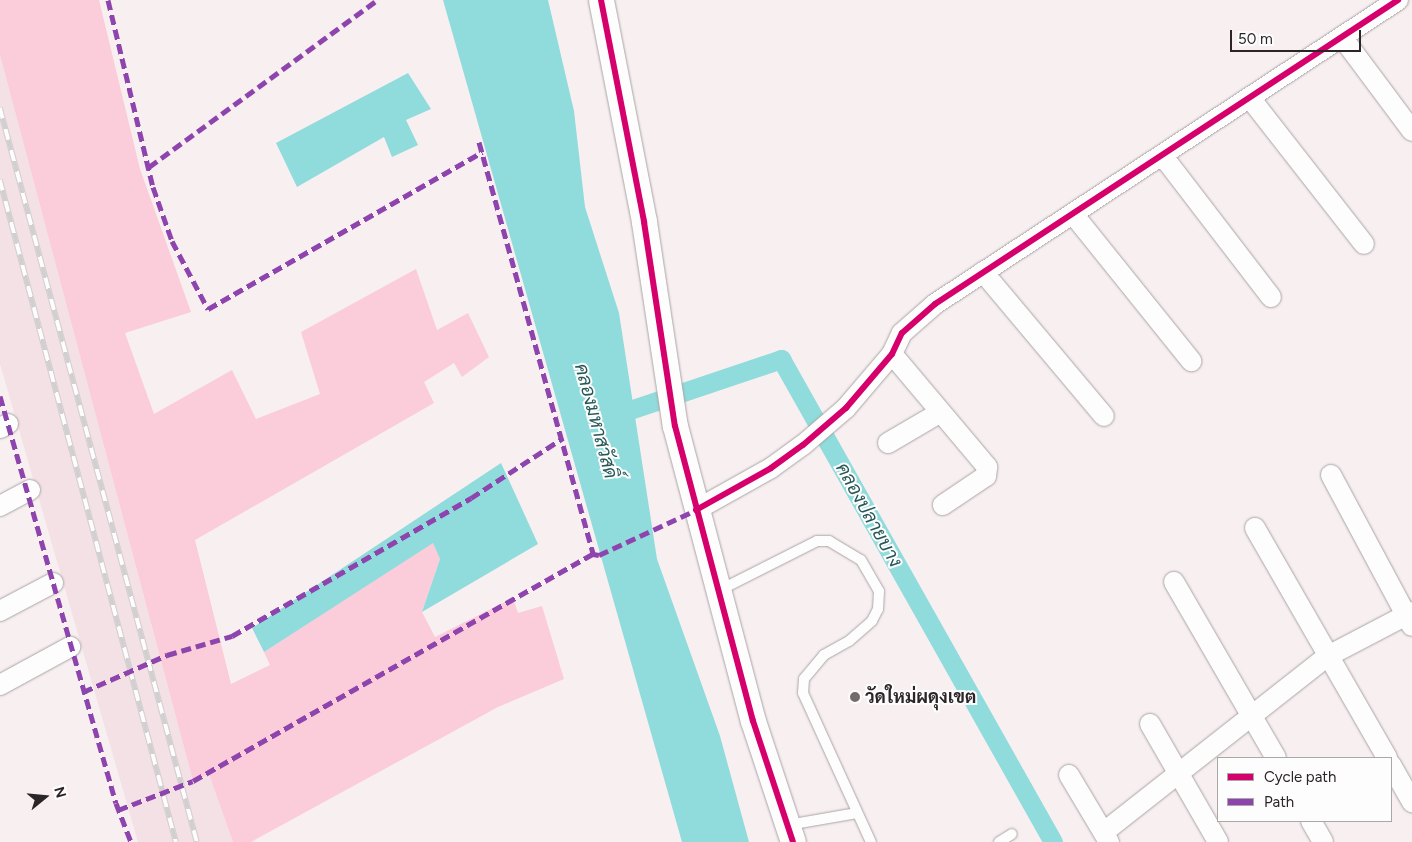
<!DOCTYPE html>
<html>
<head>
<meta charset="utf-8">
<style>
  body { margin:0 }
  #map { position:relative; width:1412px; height:842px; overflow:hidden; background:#f8eff1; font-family:Figtree,Sarabun,sans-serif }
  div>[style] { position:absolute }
  .built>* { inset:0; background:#f3e1e6 }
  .green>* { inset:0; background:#fbccda }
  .water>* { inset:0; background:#90dbdc }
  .canal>* { height:19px; margin:-9.5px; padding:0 9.5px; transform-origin:9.5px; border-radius:9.5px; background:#90dbdc }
  .roads { filter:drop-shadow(0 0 1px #aaa4a5) drop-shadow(0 0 1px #aaa4a5) }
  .service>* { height:10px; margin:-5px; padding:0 5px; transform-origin:5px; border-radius:5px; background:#fefdfd }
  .minor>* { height:20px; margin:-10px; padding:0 10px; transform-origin:10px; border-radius:10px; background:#fefdfd }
  .tertiary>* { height:25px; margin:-12.5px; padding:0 12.5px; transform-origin:12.5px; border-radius:12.5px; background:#fefdfd }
  .rail>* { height:5.5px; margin-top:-2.75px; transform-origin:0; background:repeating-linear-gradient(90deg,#fdfdfd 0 11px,#d2cfd0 0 22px); box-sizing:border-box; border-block:1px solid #d2cfd0 }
  .quiet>* { height:5px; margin-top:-2.5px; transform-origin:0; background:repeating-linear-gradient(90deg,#8e44ad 0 10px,transparent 0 15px) }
  .cycleway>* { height:6px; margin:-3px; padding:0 3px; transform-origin:3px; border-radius:3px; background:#d6006c }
  .dots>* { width:14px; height:14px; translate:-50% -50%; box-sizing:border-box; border:2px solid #fdfdfd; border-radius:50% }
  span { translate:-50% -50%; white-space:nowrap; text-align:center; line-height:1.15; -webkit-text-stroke:4px #fdfdfd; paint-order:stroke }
  .poi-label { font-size:18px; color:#2c2527; font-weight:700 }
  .left { translate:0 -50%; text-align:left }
  .water-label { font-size:19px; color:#275858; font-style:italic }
  .legend { position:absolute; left:1217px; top:757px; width:175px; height:65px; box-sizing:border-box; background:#fdfdfd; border:1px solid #a9a7a7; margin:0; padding:6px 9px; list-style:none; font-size:15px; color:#2c2527 }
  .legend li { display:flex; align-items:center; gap:10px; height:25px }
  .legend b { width:25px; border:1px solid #a9a7a7 }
  .north { position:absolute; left:20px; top:772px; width:50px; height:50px; -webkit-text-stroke:4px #fdfdfd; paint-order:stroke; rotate:73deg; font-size:14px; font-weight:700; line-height:20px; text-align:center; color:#2c2527 }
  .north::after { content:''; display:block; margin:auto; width:18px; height:22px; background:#2c2527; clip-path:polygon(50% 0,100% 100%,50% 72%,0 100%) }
  .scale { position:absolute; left:1230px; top:30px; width:131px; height:22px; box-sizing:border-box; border:2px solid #2c2527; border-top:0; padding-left:6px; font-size:15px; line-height:18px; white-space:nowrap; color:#2c2527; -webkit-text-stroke:4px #fdfdfd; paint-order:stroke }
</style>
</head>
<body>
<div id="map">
  <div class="built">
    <i style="clip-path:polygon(0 55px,193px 781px,209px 773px,233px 842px,138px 842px,0 364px)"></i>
  </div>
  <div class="green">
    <i style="clip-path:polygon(0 0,99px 0,140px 169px,191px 312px,125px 333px,154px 414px,232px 370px,256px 419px,320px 394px,301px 332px,416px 269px,437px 330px,468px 313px,489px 357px,462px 377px,454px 363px,424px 382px,434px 403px,195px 540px,231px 684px,270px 665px,264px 652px,433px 542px,440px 559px,422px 612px,435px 637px,513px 598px,518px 613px,542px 606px,564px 679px,498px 707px,251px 842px,233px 842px,209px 774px,193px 781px,0 55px)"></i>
  </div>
  <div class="water">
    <i style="clip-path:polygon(443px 0,548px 0,574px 111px,585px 207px,619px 313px,657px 559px,720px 736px,749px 842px,682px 842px)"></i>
    <i style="clip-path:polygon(408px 73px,431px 109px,406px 120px,418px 145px,392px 157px,384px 137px,297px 187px,276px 143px)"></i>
    <i style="clip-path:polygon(501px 463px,538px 544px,422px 612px,440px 559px,433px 543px,264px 652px,252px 628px)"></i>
  </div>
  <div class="canal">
    <i style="left:609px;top:417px;width:182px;rotate:-18.6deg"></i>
    <i style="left:781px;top:359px;width:554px;rotate:60.61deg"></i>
  </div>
  <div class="roads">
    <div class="service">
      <i style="left:718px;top:591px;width:111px;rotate:-26.8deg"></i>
      <i style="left:817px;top:541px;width:12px"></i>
      <i style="left:829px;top:541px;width:37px;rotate:31deg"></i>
      <i style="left:861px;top:560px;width:36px;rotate:60deg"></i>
      <i style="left:879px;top:591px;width:18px;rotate:93deg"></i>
      <i style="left:878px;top:609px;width:13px;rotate:117deg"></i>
      <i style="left:872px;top:621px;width:30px;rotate:139deg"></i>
      <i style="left:849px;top:641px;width:29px;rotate:151deg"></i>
      <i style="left:824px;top:655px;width:31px;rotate:130deg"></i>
      <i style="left:804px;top:679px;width:14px;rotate:94deg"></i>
      <i style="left:803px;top:693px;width:164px;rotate:65.5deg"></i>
      <i style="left:788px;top:825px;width:70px;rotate:-9.9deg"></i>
      <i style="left:999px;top:842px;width:15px;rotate:-32deg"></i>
    </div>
    <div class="minor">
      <i style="left:1342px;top:37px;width:117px;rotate:53.3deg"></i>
      <i style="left:1250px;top:98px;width:185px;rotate:52deg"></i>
      <i style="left:1162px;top:155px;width:179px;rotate:52.5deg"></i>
      <i style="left:1073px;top:214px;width:189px;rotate:51.2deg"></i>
      <i style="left:983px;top:272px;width:188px;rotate:50deg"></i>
      <i style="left:892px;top:354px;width:148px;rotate:49.9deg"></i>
      <i style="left:987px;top:467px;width:9px;rotate:96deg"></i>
      <i style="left:986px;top:476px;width:52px;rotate:146deg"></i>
      <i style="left:0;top:428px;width:9px;rotate:-27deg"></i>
      <i style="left:888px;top:443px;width:61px;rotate:-30.3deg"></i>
      <i style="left:1331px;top:475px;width:171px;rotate:61.8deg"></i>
      <i style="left:0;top:506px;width:34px;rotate:-28deg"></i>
      <i style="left:696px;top:510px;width:86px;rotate:-29.2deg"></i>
      <i style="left:771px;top:468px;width:39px;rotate:-36deg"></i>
      <i style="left:803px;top:445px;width:57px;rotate:-40.7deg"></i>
      <i style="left:846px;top:408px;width:71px;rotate:-49.6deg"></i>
      <i style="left:892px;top:354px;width:23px;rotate:-65deg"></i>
      <i style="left:902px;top:333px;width:44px;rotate:-41.3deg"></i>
      <i style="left:935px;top:304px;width:554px;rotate:-33.29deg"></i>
      <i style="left:1255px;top:528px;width:265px;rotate:60.1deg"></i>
      <i style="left:1174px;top:582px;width:203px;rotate:59.9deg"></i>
      <i style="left:0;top:611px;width:60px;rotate:-27.8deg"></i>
      <i style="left:0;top:685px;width:80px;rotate:-28.5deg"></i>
      <i style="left:1150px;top:724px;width:136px;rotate:60deg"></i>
      <i style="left:1391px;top:765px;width:43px;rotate:60.4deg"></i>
      <i style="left:1069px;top:775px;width:78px;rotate:59.2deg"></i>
      <i style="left:1311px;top:821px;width:24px;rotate:60deg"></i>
      <i style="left:1104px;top:832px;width:285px;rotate:-38.2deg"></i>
      <i style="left:1328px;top:656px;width:95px;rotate:-27.6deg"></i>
    </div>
    <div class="tertiary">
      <i style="left:601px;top:0;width:226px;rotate:79deg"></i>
      <i style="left:644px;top:222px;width:206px;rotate:81.4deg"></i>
      <i style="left:675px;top:426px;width:305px;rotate:75.2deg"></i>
      <i style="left:753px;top:721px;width:127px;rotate:71.7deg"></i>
    </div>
  </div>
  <div class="rail">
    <i style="left:0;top:108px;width:760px;rotate:74.98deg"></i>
    <i style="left:0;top:180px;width:685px;rotate:75.11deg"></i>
  </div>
  <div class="quiet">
    <i style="left:108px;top:0;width:192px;rotate:76.5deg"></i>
    <i style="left:153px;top:187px;width:57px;rotate:70.6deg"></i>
    <i style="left:172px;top:241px;width:77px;rotate:62.1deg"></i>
    <i style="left:208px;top:309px;width:316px;rotate:-29.8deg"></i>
    <i style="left:479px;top:142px;width:427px;rotate:74.5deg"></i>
    <i style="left:593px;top:554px;width:6px;rotate:9deg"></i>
    <i style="left:599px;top:555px;width:107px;rotate:-24.9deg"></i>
    <i style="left:149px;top:167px;width:283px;rotate:-36.2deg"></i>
    <i style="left:0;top:396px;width:423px;rotate:74.1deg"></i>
    <i style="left:116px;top:803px;width:42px;rotate:69deg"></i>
    <i style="left:83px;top:692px;width:92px;rotate:-23.8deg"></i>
    <i style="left:167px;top:655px;width:68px;rotate:-16.3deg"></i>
    <i style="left:232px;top:636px;width:276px;rotate:-30deg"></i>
    <i style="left:471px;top:498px;width:110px;rotate:-33.1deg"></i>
    <i style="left:118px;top:810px;width:80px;rotate:-21.1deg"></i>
    <i style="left:193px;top:781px;width:460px;rotate:-29.6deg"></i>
  </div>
  <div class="cycleway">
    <i style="left:601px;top:0;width:226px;rotate:79deg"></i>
    <i style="left:644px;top:222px;width:206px;rotate:81.4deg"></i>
    <i style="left:675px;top:426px;width:305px;rotate:75.2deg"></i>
    <i style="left:753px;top:721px;width:127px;rotate:71.7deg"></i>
    <i style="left:696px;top:510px;width:86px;rotate:-29.2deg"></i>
    <i style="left:771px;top:468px;width:39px;rotate:-36deg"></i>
    <i style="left:803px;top:445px;width:57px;rotate:-40.7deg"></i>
    <i style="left:846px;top:408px;width:71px;rotate:-49.6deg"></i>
    <i style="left:892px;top:354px;width:23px;rotate:-65deg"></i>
    <i style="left:902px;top:333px;width:44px;rotate:-41.3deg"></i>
    <i style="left:935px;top:304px;width:554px;rotate:-33.29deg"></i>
  </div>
  <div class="dots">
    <i style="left:855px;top:697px;background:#736c6e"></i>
  </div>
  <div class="poi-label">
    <span class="left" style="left:865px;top:697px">วัดใหม่ผดุงเขต</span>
  </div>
  <div class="water-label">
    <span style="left:596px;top:421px;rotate:75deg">คลองมหาสวัสดิ์</span>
    <span style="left:869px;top:515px;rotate:61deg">คลองปลายบาง</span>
  </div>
  <ul class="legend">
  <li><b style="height:6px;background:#d6006c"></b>Cycle path</li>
  <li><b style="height:6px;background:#8e44ad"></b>Path</li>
  </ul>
  <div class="north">N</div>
  <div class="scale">50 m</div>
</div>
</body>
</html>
